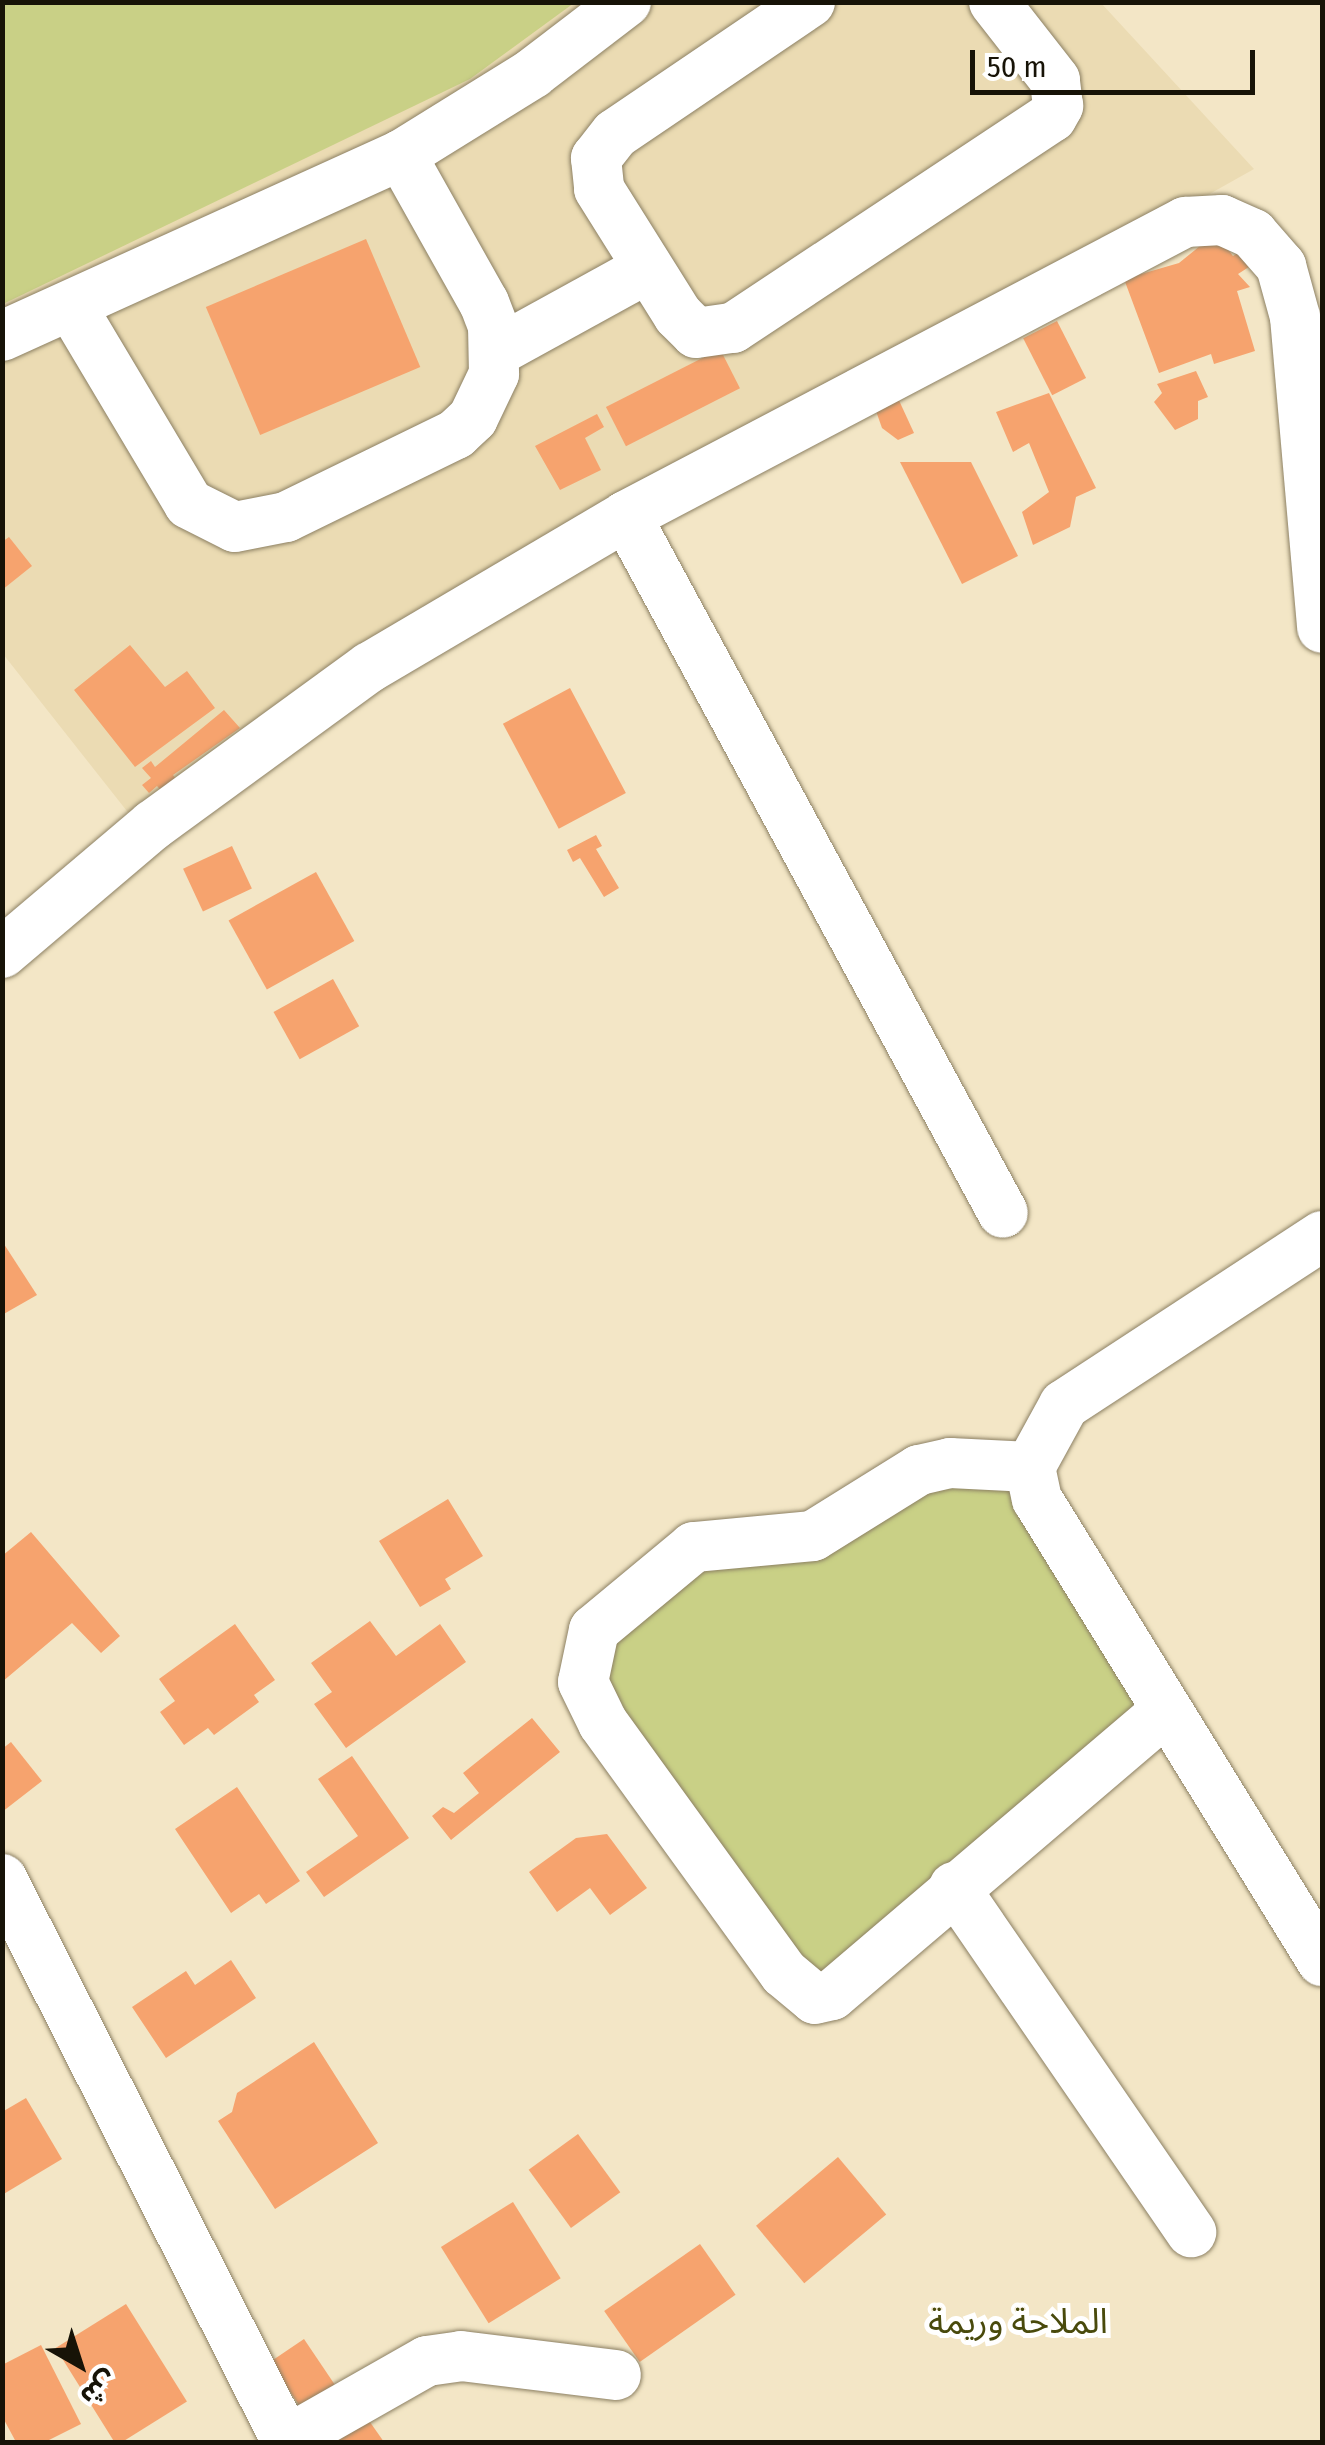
<!DOCTYPE html>
<html>
<head>
<meta charset="utf-8">
<style>
  body { margin:0 }
  #map { position:relative; width:1325px; height:2445px; overflow:hidden; background:#f3e6c6; font-family:"Fira Sans Condensed","Noto Sans Arabic",sans-serif }
  div>[style] { position:absolute }
  .built>* { inset:0; background:#ebdbb3 }
  .green>* { inset:0; background:#c9d086 }
  .building>* { inset:0; background:#f6a36e; transform-origin:0 0 }
  .roads { filter:drop-shadow(0 0 2px #8c8063) drop-shadow(0 0 2px #8c8063) }
  .minor>* { height:50px; margin:-25px; padding:0 25px; transform-origin:25px; border-radius:25px; background:#fff }
  span { translate:-50% -50%; white-space:nowrap; text-align:center; line-height:1.15; -webkit-text-stroke:10px #fff; paint-order:stroke }
  .quarter-label { font-size:35px; color:#494a0c }
  .frame { position:absolute; inset:0; border:5px solid #171307; pointer-events:none }
  .north { position:absolute; left:30px; top:2315px; width:100px; height:100px; -webkit-text-stroke:8px #fff; paint-order:stroke; rotate:141deg; font-size:28px; font-weight:700; line-height:40px; text-align:center; color:#171307 }
  .north::after { content:''; display:block; margin:auto; width:35px; height:45px; background:#171307; clip-path:polygon(50% 0,100% 100%,50% 72%,0 100%) }
  .scale { position:absolute; left:970px; top:50px; width:285px; height:45px; box-sizing:border-box; border:5px solid #171307; border-top:0; padding-left:12px; font-size:30px; line-height:35px; white-space:nowrap; color:#171307; -webkit-text-stroke:8px #fff; paint-order:stroke }
</style>
</head>
<body>
<div id="map">
  <div class="built">
    <i style="clip-path:polygon(3px 3px,1101px 3px,1254px 169px,809px 419px,145px 834px,3px 654px)"></i>
  </div>
  <div class="green">
    <i style="clip-path:polygon(3px 2px,574px 2px,574px 3px,470px 79px,3px 304px)"></i>
    <i style="clip-path:polygon(1030px 1467px,1165px 1712px,815px 1999px,584px 1657px,678px 1560px,880px 1493px)"></i>
  </div>
  <div class="building">
    <i style="clip-path:polygon(1216px 233px,1233px 256px,1241px 251px,1252px 265px,1238px 274px,1250px 287px,1237px 291px,1255px 351px,1214px 364px,1211px 354px,1159px 373px,1124px 279px,1179px 263px)"></i>
    <i style="left:366px;top:239px;width:139px;height:174px;rotate:67deg"></i>
    <i style="left:1057px;top:321px;width:64px;height:38px;rotate:63deg"></i>
    <i style="left:720px;top:349px;width:44px;height:128px;rotate:63deg"></i>
    <i style="clip-path:polygon(1196px 371px,1208px 397px,1198px 401px,1198px 419px,1175px 430px,1154px 402px,1162px 393px,1157px 384px)"></i>
    <i style="clip-path:polygon(891px 383px,914px 433px,898px 440px,882px 428px,870px 394px)"></i>
    <i style="clip-path:polygon(1049px 393px,1096px 488px,1076px 497px,1070px 527px,1033px 545px,1022px 512px,1049px 492px,1029px 443px,1013px 452px,996px 412px)"></i>
    <i style="clip-path:polygon(597px 414px,604px 427px,585px 438px,601px 470px,560px 490px,535px 446px)"></i>
    <i style="clip-path:polygon(900px 462px,971px 462px,1018px 556px,962px 584px)"></i>
    <i style="clip-path:polygon(9px 537px,32px 566px,2px 590px,2px 542px)"></i>
    <i style="clip-path:polygon(130px 645px,165px 687px,187px 671px,215px 708px,135px 767px,74px 690px)"></i>
    <i style="left:570px;top:688px;width:119px;height:76px;rotate:62deg"></i>
    <i style="clip-path:polygon(224px 710px,240px 728px,173px 775px,179px 783px,165px 795px,157px 786px,149px 793px,142px 785px,151px 778px,142px 768px,151px 761px,155px 767px)"></i>
    <i style="clip-path:polygon(596px 835px,602px 846px,596px 849px,619px 888px,604px 897px,580px 858px,573px 862px,567px 850px)"></i>
    <i style="left:232px;top:846px;width:47px;height:54px;rotate:65deg"></i>
    <i style="left:316px;top:872px;width:79px;height:100px;rotate:61deg"></i>
    <i style="left:333px;top:979px;width:54px;height:68px;rotate:61deg"></i>
    <i style="clip-path:polygon(2px 1241px,37px 1295px,2px 1315px)"></i>
    <i style="clip-path:polygon(448px 1499px,483px 1556px,445px 1579px,451px 1589px,420px 1607px,379px 1541px)"></i>
    <i style="clip-path:polygon(31px 1532px,120px 1636px,101px 1653px,72px 1623px,2px 1682px,2px 1556px)"></i>
    <i style="clip-path:polygon(370px 1621px,396px 1656px,440px 1624px,466px 1662px,346px 1748px,314px 1704px,332px 1692px,311px 1663px)"></i>
    <i style="clip-path:polygon(235px 1624px,275px 1680px,254px 1695px,259px 1702px,214px 1735px,208px 1728px,184px 1745px,160px 1712px,175px 1701px,159px 1679px)"></i>
    <i style="clip-path:polygon(532px 1718px,560px 1752px,451px 1840px,432px 1816px,443px 1807px,454px 1813px,479px 1793px,463px 1773px)"></i>
    <i style="clip-path:polygon(11px 1742px,42px 1781px,2px 1812px,2px 1749px)"></i>
    <i style="clip-path:polygon(352px 1756px,409px 1838px,324px 1897px,306px 1872px,358px 1836px,318px 1779px)"></i>
    <i style="clip-path:polygon(237px 1787px,300px 1881px,266px 1904px,259px 1894px,231px 1913px,175px 1829px)"></i>
    <i style="clip-path:polygon(607px 1834px,647px 1888px,610px 1915px,590px 1888px,557px 1912px,529px 1872px,576px 1838px)"></i>
    <i style="clip-path:polygon(231px 1960px,256px 1998px,166px 2058px,132px 2007px,186px 1971px,195px 1985px)"></i>
    <i style="clip-path:polygon(314px 2042px,378px 2143px,275px 2209px,218px 2121px,232px 2112px,237px 2093px)"></i>
    <i style="clip-path:polygon(26px 2098px,62px 2159px,2px 2195px,2px 2112px)"></i>
    <i style="left:578px;top:2134px;width:72px;height:61px;rotate:54deg"></i>
    <i style="left:838px;top:2157px;width:75px;height:107px;rotate:50deg"></i>
    <i style="left:513px;top:2202px;width:90px;height:85px;rotate:58deg"></i>
    <i style="left:700px;top:2244px;width:62px;height:117px;rotate:55deg"></i>
    <i style="left:126px;top:2304px;width:115px;height:83px;rotate:58deg"></i>
    <i style="left:304px;top:2339px;width:66px;height:41px;rotate:56deg"></i>
    <i style="clip-path:polygon(41px 2345px,81px 2424px,45px 2442px,16px 2442px,2px 2416px,2px 2365px)"></i>
    <i style="clip-path:polygon(365px 2415px,384px 2442px,325px 2442px)"></i>
  </div>
  <div class="roads">
    <div class="minor">
      <i style="left:810px;top:2px;width:235px;rotate:145.9deg"></i>
      <i style="left:615px;top:134px;width:31px;rotate:128deg"></i>
      <i style="left:596px;top:158px;width:31px;rotate:84deg"></i>
      <i style="left:599px;top:189px;width:149px;rotate:57.9deg"></i>
      <i style="left:678px;top:315px;width:25px;rotate:45deg"></i>
      <i style="left:696px;top:333px;width:37px;rotate:-8deg"></i>
      <i style="left:733px;top:328px;width:382px;rotate:-33.5deg"></i>
      <i style="left:1052px;top:117px;width:13px;rotate:-61deg"></i>
      <i style="left:1058px;top:106px;width:26px;rotate:-97deg"></i>
      <i style="left:1055px;top:80px;width:99px;rotate:-128deg"></i>
      <i style="left:71px;top:306px;width:230px;rotate:59.2deg"></i>
      <i style="left:189px;top:504px;width:51px;rotate:26.6deg"></i>
      <i style="left:235px;top:527px;width:52px;rotate:-11.1deg"></i>
      <i style="left:286px;top:517px;width:189px;rotate:-26deg"></i>
      <i style="left:456px;top:434px;width:23px;rotate:-43deg"></i>
      <i style="left:473px;top:418px;width:49px;rotate:-64.5deg"></i>
      <i style="left:494px;top:374px;width:48px;rotate:-91.2deg"></i>
      <i style="left:493px;top:326px;width:25px;rotate:-111deg"></i>
      <i style="left:484px;top:303px;width:170px;rotate:-119.3deg"></i>
      <i style="left:2px;top:336px;width:438px;rotate:-24.4deg"></i>
      <i style="left:401px;top:155px;width:155px;rotate:-31.8deg"></i>
      <i style="left:533px;top:73px;width:117px;rotate:-37.4deg"></i>
      <i style="left:497px;top:351px;width:172px;rotate:-28.8deg"></i>
      <i style="left:626px;top:516px;width:792px;rotate:61.59deg"></i>
      <i style="left:2px;top:953px;width:198px;rotate:-40.3deg"></i>
      <i style="left:153px;top:825px;width:268px;rotate:-36.1deg"></i>
      <i style="left:370px;top:667px;width:297px;rotate:-30.5deg"></i>
      <i style="left:626px;top:516px;width:632px;rotate:-27.74deg"></i>
      <i style="left:1185px;top:222px;width:37px;rotate:-3deg"></i>
      <i style="left:1222px;top:220px;width:34px;rotate:24deg"></i>
      <i style="left:1253px;top:234px;width:43px;rotate:48.8deg"></i>
      <i style="left:1281px;top:266px;width:53px;rotate:74.6deg"></i>
      <i style="left:1295px;top:317px;width:312px;rotate:85deg"></i>
      <i style="left:1322px;top:1236px;width:308px;rotate:146.8deg"></i>
      <i style="left:1064px;top:1405px;width:71px;rotate:118.7deg"></i>
      <i style="left:1030px;top:1467px;width:33px;rotate:78deg"></i>
      <i style="left:1037px;top:1499px;width:543px;rotate:58.33deg"></i>
      <i style="left:1030px;top:1467px;width:80px;rotate:-177.1deg"></i>
      <i style="left:950px;top:1463px;width:32px;rotate:167deg"></i>
      <i style="left:919px;top:1470px;width:125px;rotate:148.1deg"></i>
      <i style="left:813px;top:1536px;width:120px;rotate:174.7deg"></i>
      <i style="left:694px;top:1547px;width:130px;rotate:140.3deg"></i>
      <i style="left:594px;top:1630px;width:53px;rotate:101.9deg"></i>
      <i style="left:583px;top:1682px;width:46px;rotate:64deg"></i>
      <i style="left:603px;top:1723px;width:309px;rotate:54.1deg"></i>
      <i style="left:784px;top:1973px;width:40px;rotate:40deg"></i>
      <i style="left:815px;top:1999px;width:17px;rotate:-13deg"></i>
      <i style="left:832px;top:1995px;width:437px;rotate:-40.4deg"></i>
      <i style="left:2px;top:1879px;width:631px;rotate:63.15deg"></i>
      <i style="left:954px;top:1887px;width:419px;rotate:55.5deg"></i>
      <i style="left:286px;top:2441px;width:162px;rotate:-29.6deg"></i>
      <i style="left:427px;top:2361px;width:34px;rotate:-8deg"></i>
      <i style="left:461px;top:2356px;width:156px;rotate:7deg"></i>
    </div>
  </div>
  <div class="quarter-label">
    <span style="left:1018px;top:2321px">الملاحة وريمة</span>
  </div>
  <div class="frame"></div>
  <div class="north">ش</div>
  <div class="scale">50 m</div>
</div>
</body>
</html>
